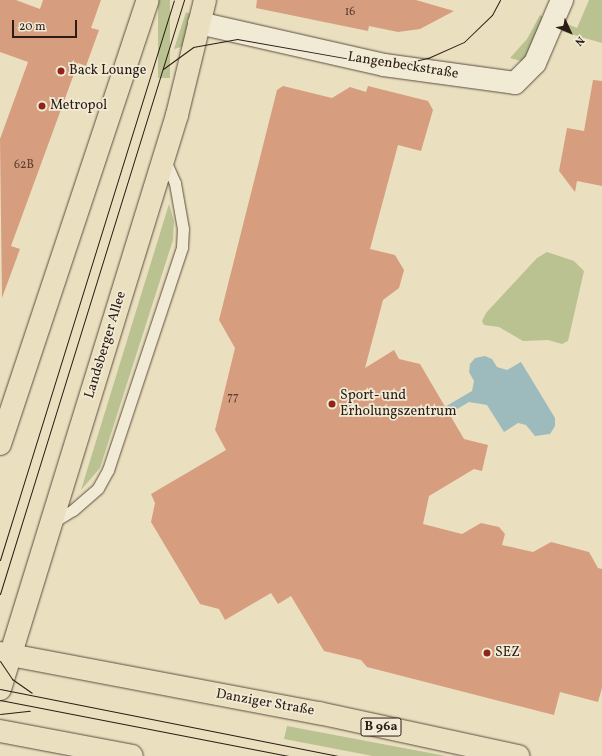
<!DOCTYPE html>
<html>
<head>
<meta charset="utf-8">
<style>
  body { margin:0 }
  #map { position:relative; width:602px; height:756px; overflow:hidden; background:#eae0bf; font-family:Vollkorn,serif }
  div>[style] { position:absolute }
  .green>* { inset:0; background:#b9c290; transform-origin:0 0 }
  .water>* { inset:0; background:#9dbabc }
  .building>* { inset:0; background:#d69e7f }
  .roads { filter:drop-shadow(0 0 1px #5c4d40) drop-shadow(0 0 1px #5c4d40) }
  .service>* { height:11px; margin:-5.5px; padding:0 5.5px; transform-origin:5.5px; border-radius:5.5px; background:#f1ebd5 }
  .minor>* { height:22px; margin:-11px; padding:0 11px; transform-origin:11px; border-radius:11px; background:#f1ebd5 }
  .primary>* { height:22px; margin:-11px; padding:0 11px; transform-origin:11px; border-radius:11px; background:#eae0bf }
  .tram>* { height:1px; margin:-0.5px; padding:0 0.5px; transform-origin:0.5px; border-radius:0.5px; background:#2d1c15 }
  .dots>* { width:11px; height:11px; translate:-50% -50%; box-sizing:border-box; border:2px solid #f1ebd5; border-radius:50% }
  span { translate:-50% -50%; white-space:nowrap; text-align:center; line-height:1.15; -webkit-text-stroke:3.5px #f1ebd5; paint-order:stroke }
  .number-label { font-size:12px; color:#573c30 }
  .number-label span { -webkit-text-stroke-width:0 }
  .shield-label span { padding:1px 3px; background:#f1ebd5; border:1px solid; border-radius:3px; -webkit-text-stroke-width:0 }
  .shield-label { font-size:13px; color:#2d1c15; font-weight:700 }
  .street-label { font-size:14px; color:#2d1c15 }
  .poi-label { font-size:14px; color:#2d1c15 }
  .left { translate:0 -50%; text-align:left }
  .north { position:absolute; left:550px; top:12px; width:40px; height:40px; -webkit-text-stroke:3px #f1ebd5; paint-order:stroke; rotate:134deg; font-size:11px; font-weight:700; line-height:16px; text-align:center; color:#2d1c15 }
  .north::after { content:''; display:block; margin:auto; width:14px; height:18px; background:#2d1c15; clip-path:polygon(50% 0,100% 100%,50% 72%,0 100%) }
  .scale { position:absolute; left:12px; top:20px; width:65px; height:18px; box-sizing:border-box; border:2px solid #2d1c15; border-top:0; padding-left:5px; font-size:12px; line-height:14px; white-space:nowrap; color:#2d1c15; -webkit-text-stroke:3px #f1ebd5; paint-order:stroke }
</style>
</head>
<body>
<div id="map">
  <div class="green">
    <i style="left:158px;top:0;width:12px;height:78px"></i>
    <i style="clip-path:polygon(589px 0,602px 0,602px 43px,557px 30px,560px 21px,577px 28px)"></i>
    <i style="clip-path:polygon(186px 12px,190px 14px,185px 46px,174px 49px)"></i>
    <i style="clip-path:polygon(540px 15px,546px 18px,524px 62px,510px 58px,527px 39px)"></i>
    <i style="clip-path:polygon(169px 204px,174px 221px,173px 240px,100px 468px,81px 490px)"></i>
    <i style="clip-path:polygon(547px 252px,574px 261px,584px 271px,568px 341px,562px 344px,548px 340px,523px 341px,499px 327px,484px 325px,482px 321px,486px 313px,537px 258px)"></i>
    <i style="clip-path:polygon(287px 726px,446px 756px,373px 756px,284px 739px)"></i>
  </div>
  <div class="water">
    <i style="clip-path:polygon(485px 356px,492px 359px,497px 367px,507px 370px,521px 362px,555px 418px,555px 426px,550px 434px,535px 436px,526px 425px,518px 423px,504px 432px,487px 405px,469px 402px,447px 415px,443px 408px,472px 391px,474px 381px,469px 372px,470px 364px,475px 358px)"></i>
  </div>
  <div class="building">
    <i style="clip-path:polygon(0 0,16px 0,40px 9px,43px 0,101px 0,91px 28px,99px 30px,86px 66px,78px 63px,11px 246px,20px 249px,2px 298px,0 139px,28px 62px,0 52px)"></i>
    <i style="clip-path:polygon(257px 0,416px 0,454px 11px,420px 29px,398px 32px,369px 26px,368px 31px,256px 8px)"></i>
    <i style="clip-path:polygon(593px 80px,602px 81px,602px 186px,577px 181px,575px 192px,559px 171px,567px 128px,584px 131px)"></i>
    <i style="clip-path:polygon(283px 86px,332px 98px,350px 87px,366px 92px,368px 86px,428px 101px,433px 110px,421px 151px,398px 145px,370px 249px,395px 255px,404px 270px,399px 288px,383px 300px,365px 368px,394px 350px,399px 359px,420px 364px,464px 439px,488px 445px,482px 471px,474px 469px,429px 496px,423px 524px,462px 534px,481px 523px,499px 527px,505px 534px,502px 545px,533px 552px,551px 542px,589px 552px,598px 568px,602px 569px,602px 688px,598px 702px,560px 692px,554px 715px,367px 667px,361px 660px,324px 651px,291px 596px,278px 604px,271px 593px,225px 620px,219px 609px,200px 604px,151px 522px,155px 503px,151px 494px,226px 450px,215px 430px,235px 348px,219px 320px,277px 90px)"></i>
  </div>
  <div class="roads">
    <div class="service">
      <i style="left:53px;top:522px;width:23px;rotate:-31deg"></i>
      <i style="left:73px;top:510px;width:33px;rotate:-41deg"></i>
      <i style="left:98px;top:488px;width:21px;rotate:-61deg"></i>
      <i style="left:108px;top:470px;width:235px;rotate:-71.6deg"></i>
      <i style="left:182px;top:247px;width:18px;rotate:-87deg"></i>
      <i style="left:183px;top:229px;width:47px;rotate:-99.9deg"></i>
      <i style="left:175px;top:183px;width:24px;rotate:-114deg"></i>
    </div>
    <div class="minor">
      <i style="left:199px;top:23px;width:190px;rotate:12.8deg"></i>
      <i style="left:384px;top:65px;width:132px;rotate:7.8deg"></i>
      <i style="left:515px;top:83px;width:28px;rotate:-45deg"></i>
      <i style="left:535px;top:63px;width:69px;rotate:-66.8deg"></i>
    </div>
    <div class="primary">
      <i style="left:0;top:444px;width:468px;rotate:-71.6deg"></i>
      <i style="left:0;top:653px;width:325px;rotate:10.7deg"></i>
      <i style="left:319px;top:713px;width:204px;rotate:12.2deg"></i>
      <i style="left:0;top:689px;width:601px;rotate:-72.86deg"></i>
      <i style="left:177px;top:115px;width:118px;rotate:-76.3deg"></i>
      <i style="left:0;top:731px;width:134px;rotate:10.7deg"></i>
    </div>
  </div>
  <div class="tram">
    <i style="left:163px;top:69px;width:37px;rotate:-36deg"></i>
    <i style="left:193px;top:47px;width:45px;rotate:-10.3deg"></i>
    <i style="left:237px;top:39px;width:149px;rotate:10deg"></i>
    <i style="left:384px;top:65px;width:22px;rotate:-5deg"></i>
    <i style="left:406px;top:63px;width:23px;rotate:-13deg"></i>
    <i style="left:428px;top:58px;width:39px;rotate:-24deg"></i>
    <i style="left:464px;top:42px;width:39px;rotate:-44deg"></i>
    <i style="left:492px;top:15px;width:17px;rotate:-62deg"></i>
    <i style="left:0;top:560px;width:586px;rotate:-72.74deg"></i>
    <i style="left:0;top:594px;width:622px;rotate:-72.79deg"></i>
    <i style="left:0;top:661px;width:22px;rotate:56deg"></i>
    <i style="left:12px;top:679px;width:24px;rotate:35deg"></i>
    <i style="left:0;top:689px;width:346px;rotate:11.2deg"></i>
    <i style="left:0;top:700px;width:294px;rotate:11deg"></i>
    <i style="left:0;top:714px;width:30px;rotate:-6deg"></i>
  </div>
  <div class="dots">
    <i style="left:61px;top:71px;background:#8f2418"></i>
    <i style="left:42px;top:106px;background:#8f2418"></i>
    <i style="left:332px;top:404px;background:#8f2418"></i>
    <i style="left:487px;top:653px;background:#8f2418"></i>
  </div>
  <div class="number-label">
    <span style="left:350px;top:13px">16</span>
    <span style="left:24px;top:166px">62B</span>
    <span style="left:233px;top:398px">77</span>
  </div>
  <div class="shield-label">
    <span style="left:381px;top:727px">B 96a</span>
  </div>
  <div class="street-label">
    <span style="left:403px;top:66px;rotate:9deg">Langenbeckstraße</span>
    <span style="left:106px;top:345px;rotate:-73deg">Landsberger Allee</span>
    <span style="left:265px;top:703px;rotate:10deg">Danziger Straße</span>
  </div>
  <div class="poi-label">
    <span class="left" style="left:69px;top:71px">Back Lounge</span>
    <span class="left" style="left:50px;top:106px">Metropol</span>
    <span class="left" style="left:340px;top:404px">Sport- und<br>Erholungszentrum</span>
    <span class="left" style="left:495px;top:653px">SEZ</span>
  </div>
  <div class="north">N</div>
  <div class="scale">20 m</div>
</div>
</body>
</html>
